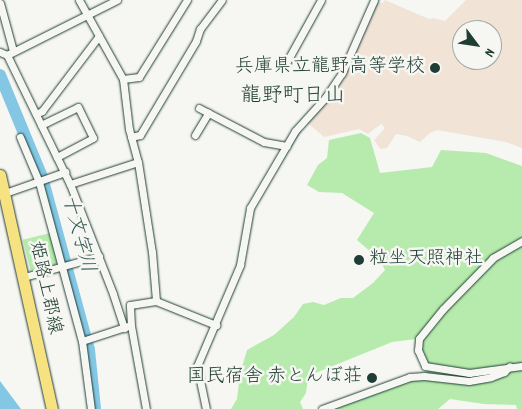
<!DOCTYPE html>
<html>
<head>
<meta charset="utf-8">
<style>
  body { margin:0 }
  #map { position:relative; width:522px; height:409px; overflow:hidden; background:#f6f6f2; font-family:Dekko,"Klee One",sans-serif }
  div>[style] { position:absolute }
  .built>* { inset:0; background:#f1e3d6 }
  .green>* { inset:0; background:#b6ebad; transform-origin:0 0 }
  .water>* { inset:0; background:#83c7e4 }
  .stream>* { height:2px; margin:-1px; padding:0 1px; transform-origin:1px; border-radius:1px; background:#83c7e4 }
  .river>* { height:12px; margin:-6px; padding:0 6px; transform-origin:6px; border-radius:6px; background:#83c7e4 }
  .roads { filter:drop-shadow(0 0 1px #1f3d34) drop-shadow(0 0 1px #1f3d34) }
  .street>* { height:7px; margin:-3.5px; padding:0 3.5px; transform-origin:3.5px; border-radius:3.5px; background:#f6f6f2 }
  .primary>* { height:11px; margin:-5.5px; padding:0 5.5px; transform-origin:5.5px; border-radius:5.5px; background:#f7e281 }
  .dots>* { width:14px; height:14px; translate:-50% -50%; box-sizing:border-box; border:2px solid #f6f6f2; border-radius:50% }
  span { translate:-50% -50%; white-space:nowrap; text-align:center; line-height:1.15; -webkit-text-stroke:5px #f6f6f2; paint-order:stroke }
  .poi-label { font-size:19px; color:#1f3d34 }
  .right { translate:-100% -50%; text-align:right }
  .left { translate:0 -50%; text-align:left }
  .street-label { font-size:19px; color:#1f3d34 }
  .water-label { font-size:20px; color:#335957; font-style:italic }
  .quarter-label { font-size:21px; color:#1f3d34 }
  .north { position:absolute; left:452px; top:20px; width:50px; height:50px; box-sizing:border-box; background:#f6f6f2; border:1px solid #a0aca6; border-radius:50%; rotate:121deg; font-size:14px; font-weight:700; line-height:20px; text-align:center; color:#1f3d34 }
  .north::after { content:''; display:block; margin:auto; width:18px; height:22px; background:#1f3d34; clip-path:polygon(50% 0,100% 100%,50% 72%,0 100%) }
</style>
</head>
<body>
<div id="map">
  <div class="built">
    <i style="clip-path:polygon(evenodd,385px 0,429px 19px,433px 18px,445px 21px,466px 0,522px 0,522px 148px,506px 142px,437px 130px,430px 133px,420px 142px,407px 136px,396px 134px,387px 148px,380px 149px,374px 140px,385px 128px,381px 124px,368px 134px,359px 129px,324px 137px,308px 123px,331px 99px,345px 76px,378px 3px,383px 3px,385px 0,462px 30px,492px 30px,492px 60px,462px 60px,462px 30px)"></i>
  </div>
  <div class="green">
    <i style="clip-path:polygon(361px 133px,370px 138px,380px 173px,432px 167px,441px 150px,486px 153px,522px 166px,522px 409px,517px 409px,516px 405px,484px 404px,450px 399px,438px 409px,331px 409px,423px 375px,428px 371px,424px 355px,415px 344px,416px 339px,392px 342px,313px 374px,308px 379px,306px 393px,300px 402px,303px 409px,231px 409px,237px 399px,240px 374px,247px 350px,274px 335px,294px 317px,303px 304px,313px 302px,324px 305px,341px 298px,353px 298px,373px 283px,385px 270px,380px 260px,357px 240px,374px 213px,342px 193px,319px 192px,307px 185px,318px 165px,327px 158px,329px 140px)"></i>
    <i style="left:50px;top:233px;width:32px;height:28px;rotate:76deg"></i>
  </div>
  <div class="water">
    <i style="clip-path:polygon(0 381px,21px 409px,0 409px)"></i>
  </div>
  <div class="stream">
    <i style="left:350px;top:63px;width:69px;rotate:-66deg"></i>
    <i style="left:307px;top:123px;width:31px;rotate:-48deg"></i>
    <i style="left:328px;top:100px;width:24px;rotate:-57deg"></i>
    <i style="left:280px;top:163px;width:41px;rotate:-57.8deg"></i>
  </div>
  <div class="river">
    <i style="left:0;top:75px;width:110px;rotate:67.6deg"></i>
    <i style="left:42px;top:177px;width:179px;rotate:74.8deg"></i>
    <i style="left:89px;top:350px;width:59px;rotate:84.2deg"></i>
  </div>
  <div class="roads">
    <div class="street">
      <i style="left:79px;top:0;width:90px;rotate:60.9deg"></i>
      <i style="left:123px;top:79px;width:50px;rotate:83.2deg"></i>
      <i style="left:129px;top:129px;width:34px;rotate:75deg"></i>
      <i style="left:138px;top:162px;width:91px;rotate:81.2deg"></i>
      <i style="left:152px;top:252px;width:49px;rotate:85.3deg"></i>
      <i style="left:0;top:3px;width:50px;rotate:74.8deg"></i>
      <i style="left:0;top:52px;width:8px;rotate:23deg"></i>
      <i style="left:7px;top:55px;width:144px;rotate:64deg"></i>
      <i style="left:70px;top:184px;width:118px;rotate:68.6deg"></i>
      <i style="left:113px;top:294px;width:36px;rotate:72deg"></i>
      <i style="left:7px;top:55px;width:123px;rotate:-26.6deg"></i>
      <i style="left:285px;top:65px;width:74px;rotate:-61deg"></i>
      <i style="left:123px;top:79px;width:16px;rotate:-7deg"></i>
      <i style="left:139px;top:77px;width:91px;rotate:-58.1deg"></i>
      <i style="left:199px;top:108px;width:73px;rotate:27.6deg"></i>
      <i style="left:264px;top:142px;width:23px;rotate:10deg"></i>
      <i style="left:36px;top:114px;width:7px;rotate:-27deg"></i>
      <i style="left:42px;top:111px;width:94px;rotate:-52.8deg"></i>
      <i style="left:41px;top:125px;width:41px;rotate:-25.9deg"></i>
      <i style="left:78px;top:107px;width:34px;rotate:64deg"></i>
      <i style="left:93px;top:138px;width:41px;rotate:152.2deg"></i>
      <i style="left:195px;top:135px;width:26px;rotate:-59deg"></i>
      <i style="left:20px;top:137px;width:49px;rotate:67.1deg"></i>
      <i style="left:39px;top:182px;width:165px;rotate:74.9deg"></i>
      <i style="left:82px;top:341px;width:69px;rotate:82.5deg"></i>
      <i style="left:131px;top:137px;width:9px;rotate:-13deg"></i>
      <i style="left:140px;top:135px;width:109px;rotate:-59.2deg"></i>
      <i style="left:196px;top:41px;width:13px;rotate:-72deg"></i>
      <i style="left:200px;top:29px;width:36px;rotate:-53deg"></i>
      <i style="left:70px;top:184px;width:71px;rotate:-17.9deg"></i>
      <i style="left:5px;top:193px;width:64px;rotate:-19.3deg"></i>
      <i style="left:522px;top:241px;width:34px;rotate:150deg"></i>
      <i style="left:493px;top:258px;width:71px;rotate:134.4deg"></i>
      <i style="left:443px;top:309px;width:38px;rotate:129deg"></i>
      <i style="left:419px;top:339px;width:11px;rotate:95deg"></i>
      <i style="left:418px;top:350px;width:17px;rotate:66deg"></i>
      <i style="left:425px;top:366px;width:45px;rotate:9deg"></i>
      <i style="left:469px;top:373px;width:53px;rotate:-7.5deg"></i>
      <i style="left:24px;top:277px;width:78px;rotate:-15.6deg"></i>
      <i style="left:82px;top:341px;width:48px;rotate:-18.1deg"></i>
      <i style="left:146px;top:409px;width:84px;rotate:-100.2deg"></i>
      <i style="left:131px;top:326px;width:21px;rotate:-93deg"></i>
      <i style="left:130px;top:305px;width:26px;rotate:-9deg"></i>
      <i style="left:156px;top:301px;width:65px;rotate:21.8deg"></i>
      <i style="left:206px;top:409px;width:44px;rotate:-101.8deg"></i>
      <i style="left:197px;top:366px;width:110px;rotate:-66.9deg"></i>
      <i style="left:240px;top:265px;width:58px;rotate:-80deg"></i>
      <i style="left:250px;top:208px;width:89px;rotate:-59.7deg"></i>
      <i style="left:295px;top:131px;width:45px;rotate:-47.7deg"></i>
      <i style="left:325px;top:98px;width:30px;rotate:-56deg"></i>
      <i style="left:342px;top:73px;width:80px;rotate:-66.3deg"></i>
      <i style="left:322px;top:409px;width:94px;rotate:-20deg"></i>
      <i style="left:410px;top:377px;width:14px;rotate:-4deg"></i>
      <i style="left:424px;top:376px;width:45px;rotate:6.3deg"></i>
      <i style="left:469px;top:381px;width:22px;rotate:-10deg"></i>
      <i style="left:491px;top:377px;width:14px;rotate:-21deg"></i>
      <i style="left:504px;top:372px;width:8px;rotate:-45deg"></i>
    </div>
    <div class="primary">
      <i style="left:0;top:175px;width:240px;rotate:77.5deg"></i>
    </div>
  </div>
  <div class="dots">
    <i style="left:435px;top:68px;background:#1f3d34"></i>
    <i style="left:359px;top:260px;background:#1f3d34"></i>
    <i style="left:372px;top:378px;background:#1f3d34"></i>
  </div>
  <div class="poi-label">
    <span class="right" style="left:425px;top:68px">兵庫県立龍野高等学校</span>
    <span class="left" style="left:369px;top:260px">粒坐天照神社</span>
    <span class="right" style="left:362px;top:378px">国民宿舎 赤とんぼ荘</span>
  </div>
  <div class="street-label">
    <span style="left:44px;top:288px;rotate:78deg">姫路上郡線</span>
  </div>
  <div class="water-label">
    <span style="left:77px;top:234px;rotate:75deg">十文字川</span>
  </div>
  <div class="quarter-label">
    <span style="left:293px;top:97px">龍野町日山</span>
  </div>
  <div class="north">N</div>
</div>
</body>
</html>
